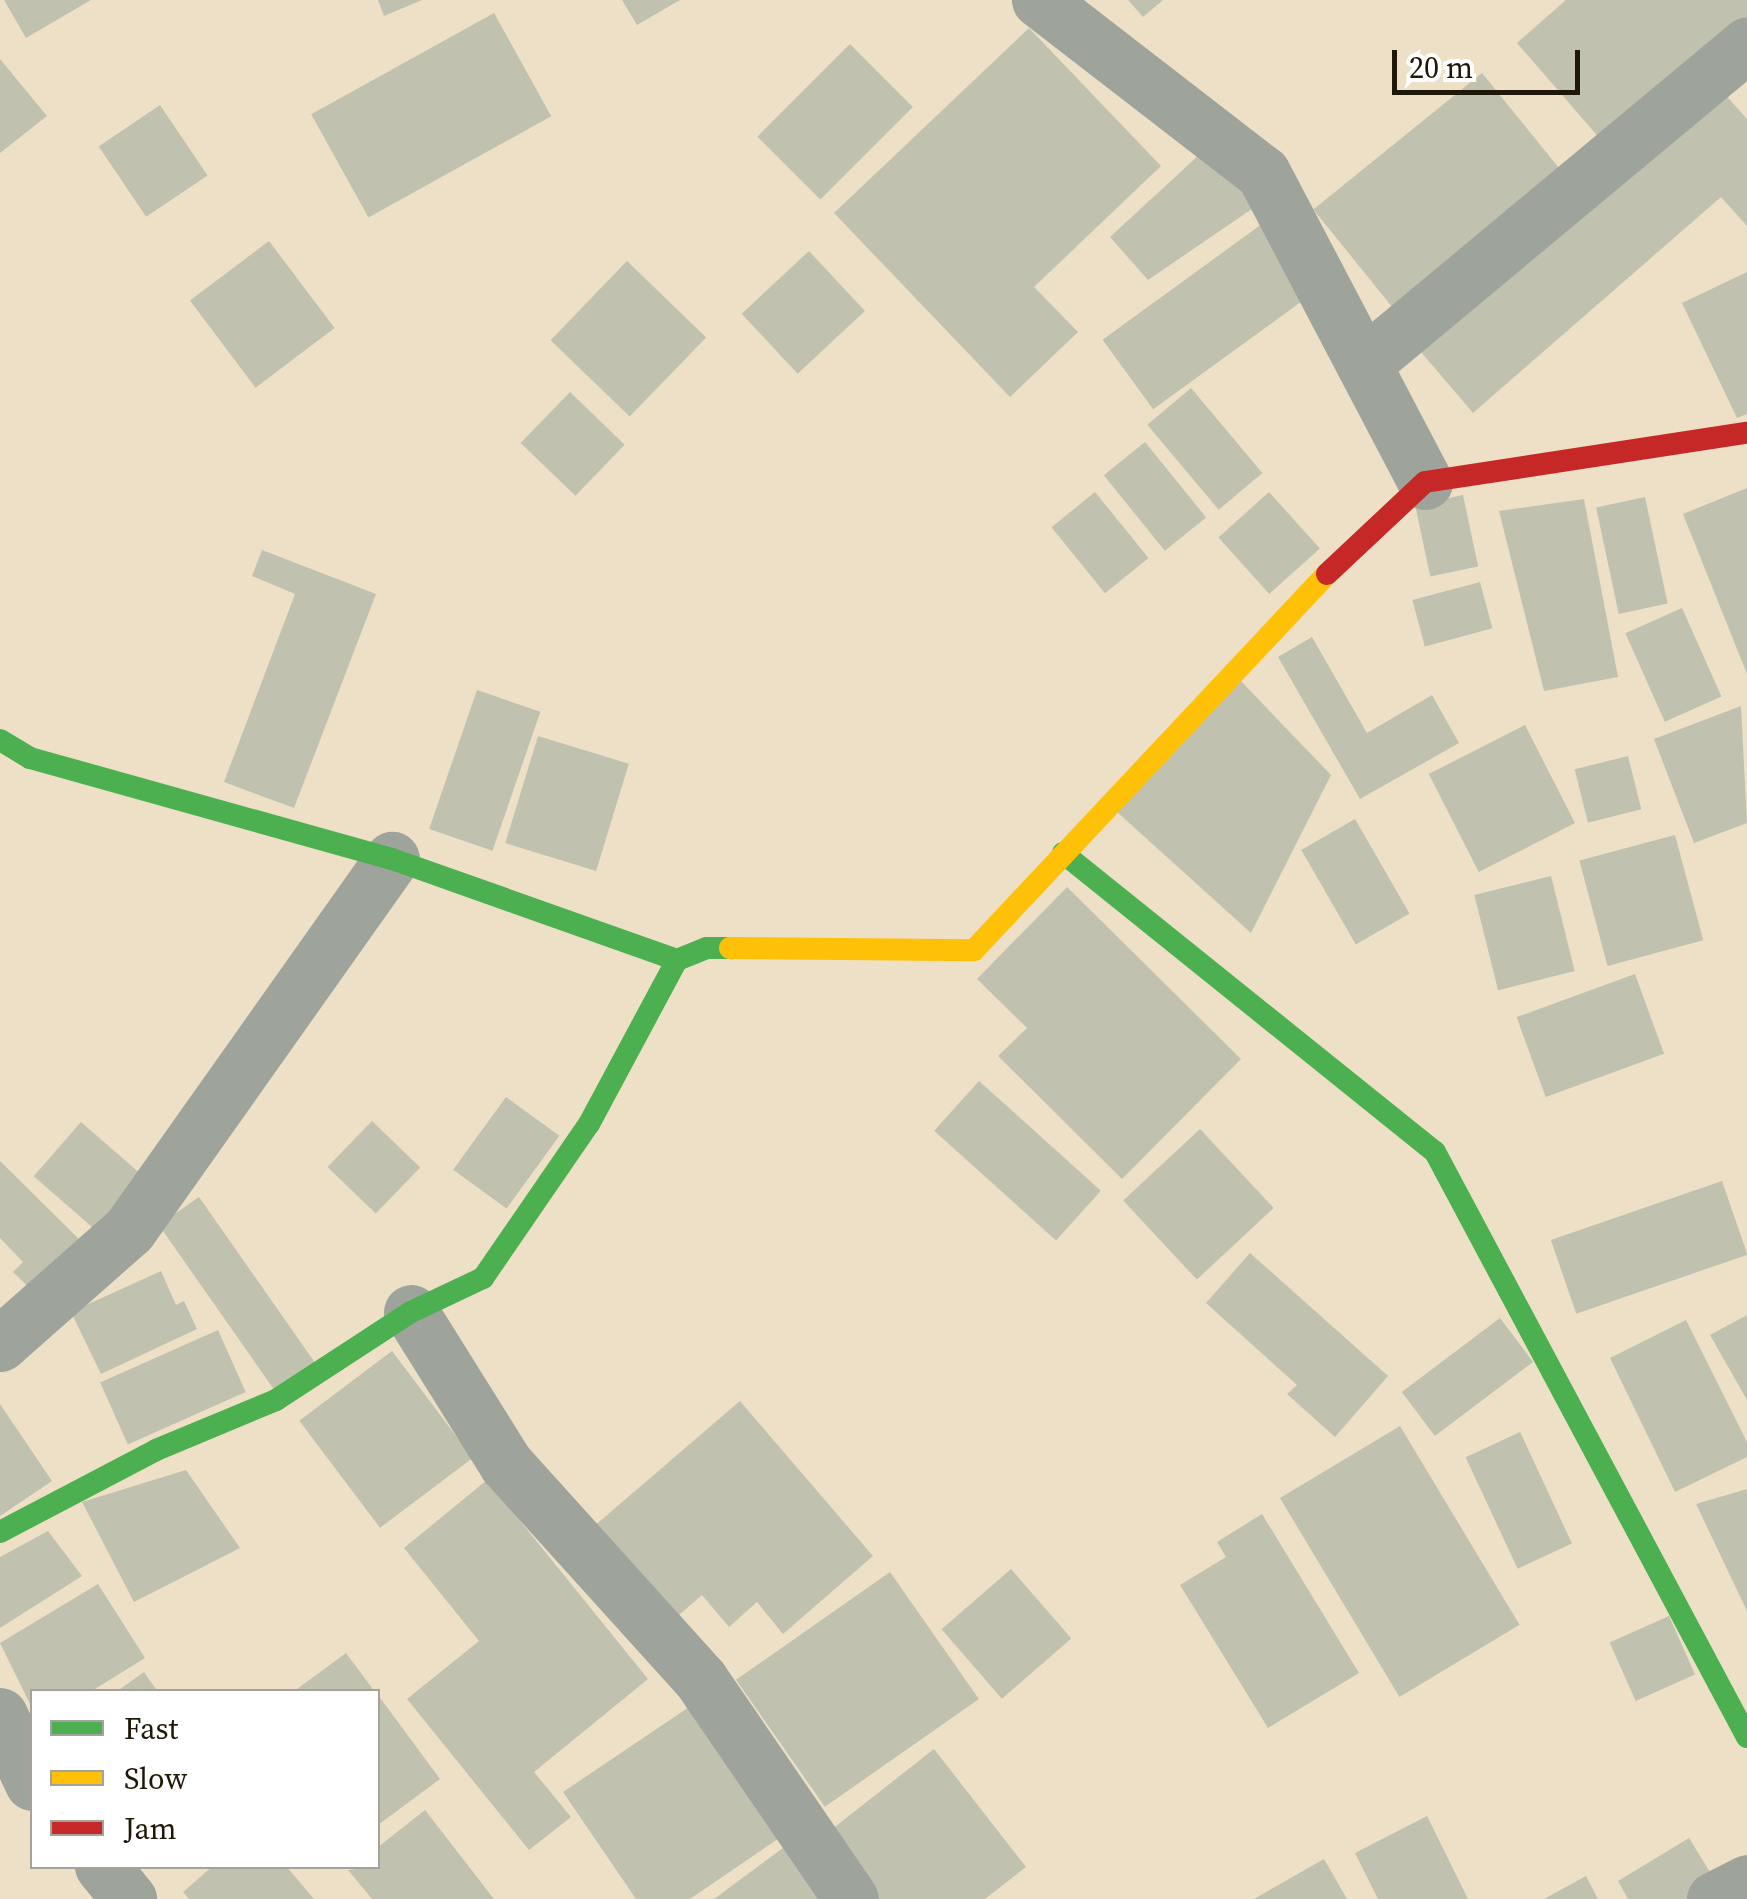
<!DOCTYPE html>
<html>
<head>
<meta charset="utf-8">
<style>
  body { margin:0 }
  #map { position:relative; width:1747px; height:1899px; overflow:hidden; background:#ede0c7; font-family:"Source Serif 4",serif }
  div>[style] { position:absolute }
  .building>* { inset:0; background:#c0c1af; transform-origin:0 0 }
  .street>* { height:55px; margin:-27.5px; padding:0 27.5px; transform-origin:27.5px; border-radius:27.5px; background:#9ea49c }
  .fast>* { height:22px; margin:-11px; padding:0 11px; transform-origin:11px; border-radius:11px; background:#4caf50 }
  .slow>* { height:22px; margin:-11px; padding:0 11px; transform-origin:11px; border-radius:11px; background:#ffc107 }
  .jam>* { height:22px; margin:-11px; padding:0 11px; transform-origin:11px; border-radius:11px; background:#c62828 }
  span { translate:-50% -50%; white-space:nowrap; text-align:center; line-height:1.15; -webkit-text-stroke:8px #fff; paint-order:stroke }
  .legend { position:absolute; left:30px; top:1689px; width:350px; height:180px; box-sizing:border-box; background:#fff; border:2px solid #a5a29c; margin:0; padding:12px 18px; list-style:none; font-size:30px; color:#1f1707 }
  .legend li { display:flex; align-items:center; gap:20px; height:50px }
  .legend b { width:50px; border:2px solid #a5a29c }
  .scale { position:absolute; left:1392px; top:50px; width:188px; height:45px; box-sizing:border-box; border:5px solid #1f1707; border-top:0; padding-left:12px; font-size:30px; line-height:35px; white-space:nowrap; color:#1f1707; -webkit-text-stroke:8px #fff; paint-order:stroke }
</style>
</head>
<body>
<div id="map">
  <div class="building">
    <i style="clip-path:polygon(4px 0,91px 0,26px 38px)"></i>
    <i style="clip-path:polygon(378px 0,422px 0,384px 16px)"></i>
    <i style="clip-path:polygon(622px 0,680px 0,637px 25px)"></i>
    <i style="clip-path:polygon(1128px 0,1163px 0,1143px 17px)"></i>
    <i style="clip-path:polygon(1566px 0,1747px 0,1747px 26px,1608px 148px,1517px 43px)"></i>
    <i style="left:494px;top:13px;width:118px;height:209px;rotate:61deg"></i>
    <i style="clip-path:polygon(1029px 28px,1161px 166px,1034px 287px,1078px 332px,1010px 397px,834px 213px)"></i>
    <i style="left:850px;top:44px;width:89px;height:131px;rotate:45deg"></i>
    <i style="clip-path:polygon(0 59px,47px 116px,0 153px)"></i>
    <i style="left:1482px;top:73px;width:132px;height:217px;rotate:51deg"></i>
    <i style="clip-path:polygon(1715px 83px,1747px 119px,1747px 226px,1721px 197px,1473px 413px,1415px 345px)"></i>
    <i style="left:160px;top:105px;width:85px;height:74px;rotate:56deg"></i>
    <i style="clip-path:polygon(1212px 143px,1265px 200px,1148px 280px,1110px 237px)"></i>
    <i style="left:1266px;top:221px;width:86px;height:202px;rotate:54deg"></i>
    <i style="left:269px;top:241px;width:109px;height:99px;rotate:53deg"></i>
    <i style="left:809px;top:251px;width:82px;height:92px;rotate:47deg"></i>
    <i style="left:627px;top:261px;width:110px;height:110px;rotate:44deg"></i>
    <i style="clip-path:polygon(1747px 272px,1747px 414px,1737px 418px,1682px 303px)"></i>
    <i style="left:1191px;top:388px;width:111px;height:57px;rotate:50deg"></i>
    <i style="left:570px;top:392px;width:76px;height:71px;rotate:44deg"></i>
    <i style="left:1145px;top:442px;width:97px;height:53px;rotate:51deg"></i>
    <i style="clip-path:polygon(1747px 488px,1747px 674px,1683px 514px)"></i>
    <i style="left:1095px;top:492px;width:85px;height:56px;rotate:51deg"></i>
    <i style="left:1269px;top:492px;width:76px;height:68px;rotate:48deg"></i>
    <i style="left:1463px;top:495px;width:73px;height:49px;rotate:78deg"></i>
    <i style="left:1645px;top:497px;width:109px;height:50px;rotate:78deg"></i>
    <i style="clip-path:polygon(1584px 499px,1618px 677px,1544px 691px,1499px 511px)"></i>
    <i style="clip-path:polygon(262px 550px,376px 594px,294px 808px,224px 782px,295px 594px,252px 576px)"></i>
    <i style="left:1480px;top:582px;width:48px;height:70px;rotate:75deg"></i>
    <i style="left:1682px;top:608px;width:97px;height:62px;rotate:66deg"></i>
    <i style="clip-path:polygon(1312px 637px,1367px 733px,1432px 695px,1459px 743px,1360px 799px,1278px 657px)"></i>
    <i style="clip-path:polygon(1237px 677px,1331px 775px,1251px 933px,1116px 811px)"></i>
    <i style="left:477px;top:690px;width:67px;height:147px;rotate:19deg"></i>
    <i style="clip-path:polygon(1741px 706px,1747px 823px,1694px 843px,1654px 739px)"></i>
    <i style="left:1525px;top:725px;width:110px;height:108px;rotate:63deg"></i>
    <i style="left:538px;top:736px;width:95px;height:112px;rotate:17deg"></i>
    <i style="left:1628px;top:756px;width:55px;height:55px;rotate:76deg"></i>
    <i style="left:1355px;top:819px;width:109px;height:62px;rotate:60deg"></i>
    <i style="left:1675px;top:835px;width:109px;height:99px;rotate:75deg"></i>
    <i style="left:1551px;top:876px;width:98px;height:79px;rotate:76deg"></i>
    <i style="clip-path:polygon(1067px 887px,1241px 1059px,1122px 1179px,998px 1056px,1027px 1028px,977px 979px)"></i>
    <i style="left:1635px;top:974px;width:85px;height:126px;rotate:70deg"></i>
    <i style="left:979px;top:1081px;width:164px;height:67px;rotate:42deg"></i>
    <i style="left:506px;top:1097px;width:66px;height:90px;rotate:36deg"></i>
    <i style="left:372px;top:1121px;width:67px;height:64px;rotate:44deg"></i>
    <i style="left:81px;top:1122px;width:91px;height:72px;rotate:41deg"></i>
    <i style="left:1200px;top:1129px;width:108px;height:105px;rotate:47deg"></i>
    <i style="clip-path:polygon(0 1161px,88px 1248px,39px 1297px,13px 1272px,23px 1262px,0 1238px)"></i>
    <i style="left:1722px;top:1181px;width:78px;height:181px;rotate:71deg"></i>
    <i style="left:199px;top:1197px;width:208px;height:49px;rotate:55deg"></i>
    <i style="clip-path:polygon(1250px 1253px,1388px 1376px,1335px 1437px,1287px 1394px,1297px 1385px,1206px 1303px)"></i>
    <i style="clip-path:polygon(161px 1271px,176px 1305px,184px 1301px,197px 1329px,101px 1374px,71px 1312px)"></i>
    <i style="clip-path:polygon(1747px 1315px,1747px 1400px,1710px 1335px)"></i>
    <i style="left:1500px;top:1318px;width:55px;height:123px;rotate:53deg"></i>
    <i style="clip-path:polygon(1686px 1320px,1747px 1442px,1747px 1457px,1675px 1492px,1610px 1358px)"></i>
    <i style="left:218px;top:1330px;width:68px;height:129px;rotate:66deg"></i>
    <i style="left:392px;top:1351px;width:134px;height:116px;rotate:53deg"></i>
    <i style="clip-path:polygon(740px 1401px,873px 1556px,783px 1634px,757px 1602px,729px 1627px,702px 1595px,665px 1627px,585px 1534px)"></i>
    <i style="clip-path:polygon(0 1404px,52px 1481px,0 1516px)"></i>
    <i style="left:1400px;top:1426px;width:232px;height:140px;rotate:59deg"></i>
    <i style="left:1520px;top:1432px;width:123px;height:60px;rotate:65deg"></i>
    <i style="clip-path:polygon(186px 1470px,240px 1548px,134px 1602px,82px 1502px)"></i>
    <i style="clip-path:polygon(487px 1480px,648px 1679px,534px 1772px,571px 1817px,529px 1850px,407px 1699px,479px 1641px,404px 1548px)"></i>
    <i style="clip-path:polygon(1747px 1489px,1747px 1611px,1696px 1504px)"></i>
    <i style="clip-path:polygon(1262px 1514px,1359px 1673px,1268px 1728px,1180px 1585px,1226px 1557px,1217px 1542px)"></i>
    <i style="clip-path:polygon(48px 1531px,82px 1576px,0 1628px,0 1557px)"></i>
    <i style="left:1011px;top:1569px;width:92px;height:92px;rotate:49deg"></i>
    <i style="left:890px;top:1572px;width:155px;height:188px;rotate:55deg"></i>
    <i style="clip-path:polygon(98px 1584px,145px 1658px,90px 1692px,32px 1692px,32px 1708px,0 1643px)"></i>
    <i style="left:1669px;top:1616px;width:64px;height:65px;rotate:66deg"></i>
    <i style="clip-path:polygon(346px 1653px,375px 1692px,293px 1692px)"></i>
    <i style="clip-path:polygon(144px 1672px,158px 1692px,116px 1692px)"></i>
    <i style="clip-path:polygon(378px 1695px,440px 1779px,378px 1825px)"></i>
    <i style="clip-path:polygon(698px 1701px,788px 1832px,690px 1899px,636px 1899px,563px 1792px)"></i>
    <i style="clip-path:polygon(934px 1749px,1026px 1867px,985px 1899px,878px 1899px,827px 1833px)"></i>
    <i style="clip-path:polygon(425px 1810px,494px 1899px,372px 1899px,348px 1870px,378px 1866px,378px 1847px)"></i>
    <i style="clip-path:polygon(1427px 1816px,1468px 1899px,1378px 1899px,1355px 1853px)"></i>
    <i style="clip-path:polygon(1689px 1838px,1718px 1885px,1695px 1899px,1628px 1899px,1618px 1881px)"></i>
    <i style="clip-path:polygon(787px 1845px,828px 1899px,714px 1899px)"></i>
    <i style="clip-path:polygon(1324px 1859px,1347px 1899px,1254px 1899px)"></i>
    <i style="clip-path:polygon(213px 1866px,286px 1866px,314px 1899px,189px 1899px,183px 1892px)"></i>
    <i style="clip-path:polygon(1586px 1876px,1598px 1899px,1544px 1899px)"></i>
  </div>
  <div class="street">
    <i style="left:1039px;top:0;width:283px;rotate:37.7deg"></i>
    <i style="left:1263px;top:173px;width:349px;rotate:62.3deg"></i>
    <i style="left:1366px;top:362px;width:496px;rotate:-39.8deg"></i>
    <i style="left:411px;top:1312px;width:179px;rotate:58deg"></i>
    <i style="left:506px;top:1464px;width:291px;rotate:47.9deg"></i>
    <i style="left:701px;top:1680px;width:265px;rotate:55.6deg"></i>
    <i style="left:0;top:1344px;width:172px;rotate:-41.5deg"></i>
    <i style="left:129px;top:1230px;width:455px;rotate:-54.7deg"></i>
    <i style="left:0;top:1715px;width:75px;rotate:64.8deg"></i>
    <i style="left:102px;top:1866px;width:43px;rotate:50.7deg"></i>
    <i style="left:1714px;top:1899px;width:37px;rotate:-27deg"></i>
  </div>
  <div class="fast">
    <i style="left:0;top:740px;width:35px;rotate:31deg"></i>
    <i style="left:30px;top:758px;width:376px;rotate:15.6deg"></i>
    <i style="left:392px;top:859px;width:302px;rotate:19.5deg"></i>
    <i style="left:677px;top:960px;width:32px;rotate:-22deg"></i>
    <i style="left:707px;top:948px;width:23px"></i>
    <i style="left:1063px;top:853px;width:477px;rotate:38.8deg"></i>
    <i style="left:1435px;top:1152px;width:663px;rotate:61.93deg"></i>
    <i style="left:0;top:1532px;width:176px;rotate:-27.7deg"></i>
    <i style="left:156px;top:1450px;width:130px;rotate:-22.6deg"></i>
    <i style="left:276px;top:1400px;width:161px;rotate:-33.1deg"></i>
    <i style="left:411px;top:1312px;width:80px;rotate:-25.3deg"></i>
    <i style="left:483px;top:1278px;width:187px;rotate:-55.5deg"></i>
    <i style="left:589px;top:1124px;width:186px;rotate:-61.8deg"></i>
  </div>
  <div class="slow">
    <i style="left:730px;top:948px;width:244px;rotate:0.5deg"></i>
    <i style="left:974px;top:950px;width:516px;rotate:-46.81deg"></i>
  </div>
  <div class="jam">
    <i style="left:1327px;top:574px;width:134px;rotate:-43.2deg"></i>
    <i style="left:1425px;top:482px;width:326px;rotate:-8.7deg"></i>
  </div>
  <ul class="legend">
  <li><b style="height:12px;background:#4caf50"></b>Fast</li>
  <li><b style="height:12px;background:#ffc107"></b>Slow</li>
  <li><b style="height:12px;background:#c62828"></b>Jam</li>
  </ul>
  <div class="scale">20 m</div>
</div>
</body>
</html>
